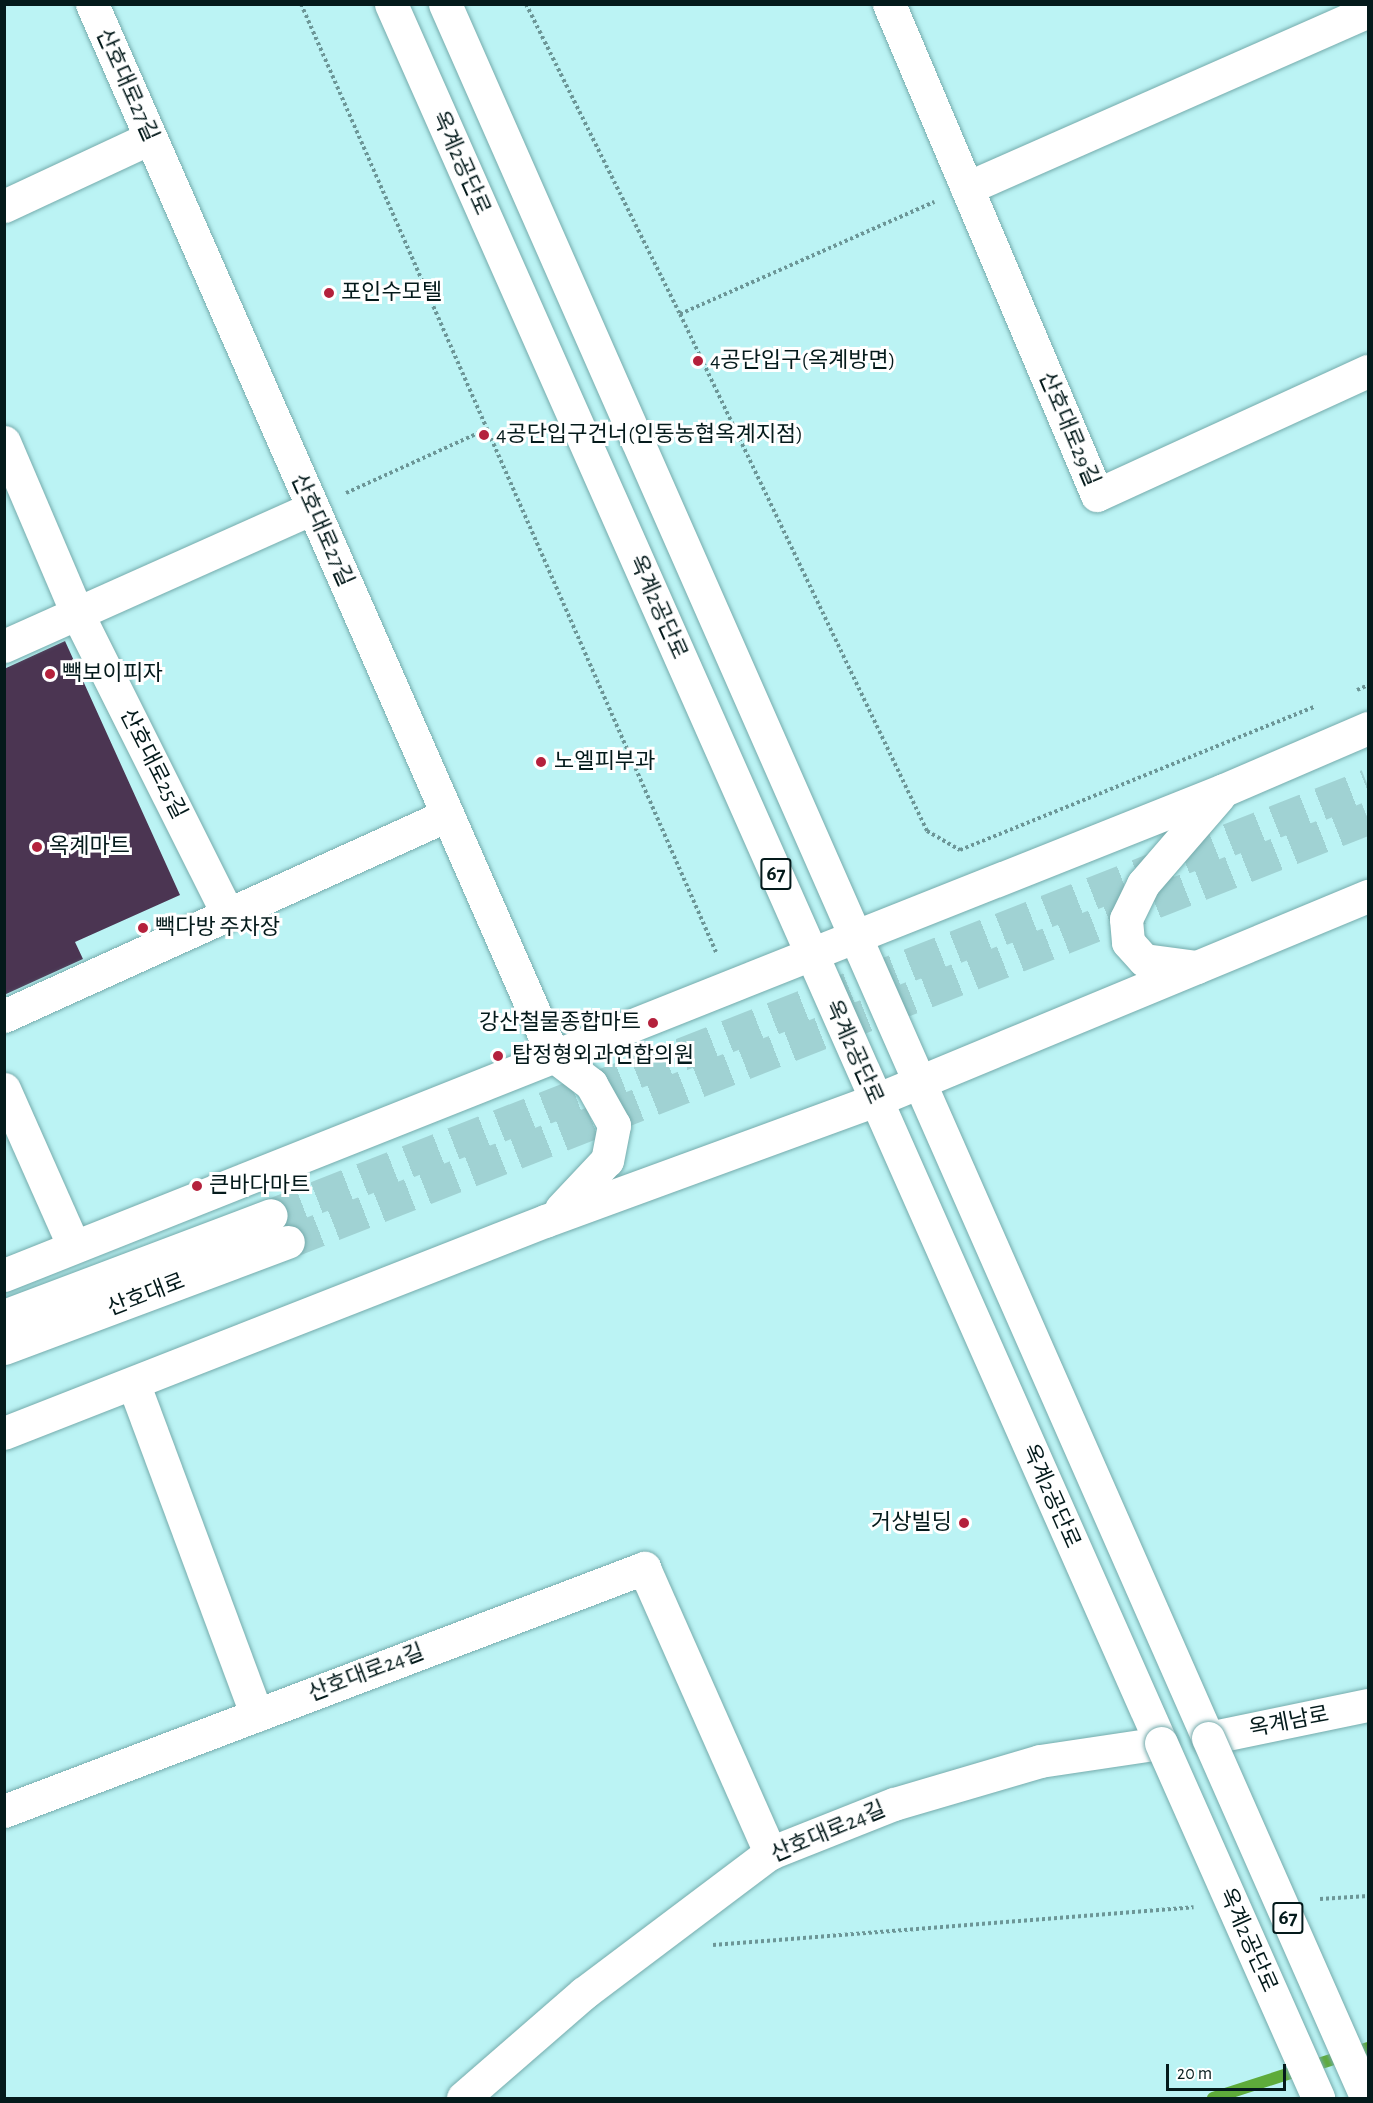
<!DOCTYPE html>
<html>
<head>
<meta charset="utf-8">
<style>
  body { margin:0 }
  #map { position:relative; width:1373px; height:2103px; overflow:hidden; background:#bbf3f4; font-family:"Alegreya Sans","Noto Sans KR",sans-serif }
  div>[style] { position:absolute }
  .stream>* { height:12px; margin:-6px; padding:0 6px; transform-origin:6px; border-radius:6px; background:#5eab3b }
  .building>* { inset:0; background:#4b3552 }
  .secondary-tunnel>* { height:33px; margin-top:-16.5px; transform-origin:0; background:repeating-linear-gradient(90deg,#a0d2d3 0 33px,transparent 0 49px) }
  .path>* { height:4px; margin-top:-2px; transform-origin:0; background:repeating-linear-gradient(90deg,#6c9697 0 3px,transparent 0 6px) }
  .roads { filter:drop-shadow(0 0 2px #75abac) drop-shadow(0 0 2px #75abac) }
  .street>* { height:33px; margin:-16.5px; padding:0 16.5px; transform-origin:16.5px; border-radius:16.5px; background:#fff }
  .secondary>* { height:33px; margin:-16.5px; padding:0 16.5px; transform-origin:16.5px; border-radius:16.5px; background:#fff }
  .primary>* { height:33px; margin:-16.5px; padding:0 16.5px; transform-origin:16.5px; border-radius:16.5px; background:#fff }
  .bridges { filter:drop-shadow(0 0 2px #75abac) drop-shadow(0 0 2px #75abac) }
  .primary-bridge>* { height:33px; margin:-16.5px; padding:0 16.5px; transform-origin:16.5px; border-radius:16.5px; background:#fff }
  .dots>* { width:16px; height:16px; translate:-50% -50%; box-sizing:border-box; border:3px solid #fff; border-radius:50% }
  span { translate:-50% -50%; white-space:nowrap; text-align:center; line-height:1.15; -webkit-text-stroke:6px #fff; paint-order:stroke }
  .shield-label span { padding:2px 4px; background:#fff; border:2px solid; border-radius:4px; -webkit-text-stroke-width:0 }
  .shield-label { font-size:21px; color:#041a1b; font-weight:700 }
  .street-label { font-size:22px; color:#041a1b }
  .poi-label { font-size:22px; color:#041a1b }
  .left { translate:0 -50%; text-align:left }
  .right { translate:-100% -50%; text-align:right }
  .frame { position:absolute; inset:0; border:6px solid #041a1b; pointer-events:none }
  .scale { position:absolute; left:1166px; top:2064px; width:120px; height:27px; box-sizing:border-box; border:3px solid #041a1b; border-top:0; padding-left:8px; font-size:18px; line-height:21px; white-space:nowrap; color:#041a1b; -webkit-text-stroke:4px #fff; paint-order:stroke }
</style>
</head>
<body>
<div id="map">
  <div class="stream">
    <i style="left:1213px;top:2098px;width:163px;rotate:-17.9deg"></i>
  </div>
  <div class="building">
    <i style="clip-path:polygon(65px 641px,180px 895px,75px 942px,83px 959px,4px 995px,4px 669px)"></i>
  </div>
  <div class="secondary-tunnel">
    <i style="left:271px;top:1215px;width:1178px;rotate:-21.4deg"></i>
    <i style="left:288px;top:1242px;width:1160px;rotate:-21.43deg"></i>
  </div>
  <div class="path">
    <i style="left:301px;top:4px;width:1035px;rotate:66.36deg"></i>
    <i style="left:526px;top:4px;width:346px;rotate:63.6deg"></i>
    <i style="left:680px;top:314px;width:278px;rotate:-23.8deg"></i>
    <i style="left:680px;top:314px;width:573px;rotate:64.46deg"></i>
    <i style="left:927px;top:831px;width:38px;rotate:30deg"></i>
    <i style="left:960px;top:850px;width:382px;rotate:-22deg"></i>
    <i style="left:346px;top:493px;width:155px;rotate:-24.4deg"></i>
    <i style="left:1357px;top:690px;width:12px;rotate:-24deg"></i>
    <i style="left:1320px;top:1899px;width:48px;rotate:-3.6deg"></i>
    <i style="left:713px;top:1945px;width:482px;rotate:-4.5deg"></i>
  </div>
  <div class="roads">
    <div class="street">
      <i style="left:92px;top:4px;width:1148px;rotate:66.32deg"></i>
      <i style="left:889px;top:4px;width:533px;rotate:67.04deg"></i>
      <i style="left:1097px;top:495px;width:298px;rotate:-24.6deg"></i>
      <i style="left:967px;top:188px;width:438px;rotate:-23.8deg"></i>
      <i style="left:4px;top:206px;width:161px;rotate:-25deg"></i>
      <i style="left:4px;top:442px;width:186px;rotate:66.9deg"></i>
      <i style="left:77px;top:613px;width:337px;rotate:63.4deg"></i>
      <i style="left:4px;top:646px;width:338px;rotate:-24.1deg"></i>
      <i style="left:4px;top:1016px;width:487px;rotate:-24.4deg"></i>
      <i style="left:4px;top:1089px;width:171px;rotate:66.1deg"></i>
      <i style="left:134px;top:1385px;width:352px;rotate:69.6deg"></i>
      <i style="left:1208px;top:1738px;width:163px;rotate:-11.7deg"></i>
      <i style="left:4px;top:1811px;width:685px;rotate:-20.79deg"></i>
      <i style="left:644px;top:1568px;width:312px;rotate:66.1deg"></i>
      <i style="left:463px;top:2098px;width:160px;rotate:-41deg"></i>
      <i style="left:584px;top:1993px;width:233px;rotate:-37deg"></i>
      <i style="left:770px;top:1853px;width:133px;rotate:-21.6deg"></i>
      <i style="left:894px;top:1804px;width:152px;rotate:-16.4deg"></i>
      <i style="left:1040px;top:1761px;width:122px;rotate:-8.5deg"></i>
    </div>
    <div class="secondary">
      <i style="left:1197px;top:967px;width:53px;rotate:-172.5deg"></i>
      <i style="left:1144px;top:960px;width:24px;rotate:-132deg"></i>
      <i style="left:1128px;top:942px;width:23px;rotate:-95deg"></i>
      <i style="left:1126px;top:919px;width:39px;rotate:-64deg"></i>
      <i style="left:1143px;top:884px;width:116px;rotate:-49.2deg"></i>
      <i style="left:553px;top:1055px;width:48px;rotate:37.3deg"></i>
      <i style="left:591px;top:1084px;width:47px;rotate:60.7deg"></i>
      <i style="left:614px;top:1125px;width:36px;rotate:101deg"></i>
      <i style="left:607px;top:1160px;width:67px;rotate:133.2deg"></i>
      <i style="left:4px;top:1275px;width:1313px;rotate:-21.68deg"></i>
      <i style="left:1224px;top:790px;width:157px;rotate:-23.3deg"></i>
      <i style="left:4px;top:1316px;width:285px;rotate:-20.7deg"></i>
      <i style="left:4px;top:1348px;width:303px;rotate:-20.5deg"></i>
      <i style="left:4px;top:1433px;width:581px;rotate:-21.4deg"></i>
      <i style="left:545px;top:1221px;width:352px;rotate:-20.1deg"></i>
      <i style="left:876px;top:1100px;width:533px;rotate:-22.52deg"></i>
    </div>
    <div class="primary">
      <i style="left:391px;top:4px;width:1902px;rotate:66.12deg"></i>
      <i style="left:445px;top:4px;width:1894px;rotate:66.25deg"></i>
    </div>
  </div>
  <div class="bridges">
    <div class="primary-bridge">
      <i style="left:1208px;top:1738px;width:394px;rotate:66.2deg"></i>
      <i style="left:1161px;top:1743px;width:388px;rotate:66.1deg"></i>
    </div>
  </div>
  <div class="dots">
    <i style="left:329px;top:293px;background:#b4213c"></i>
    <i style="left:698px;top:361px;background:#b4213c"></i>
    <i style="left:484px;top:435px;background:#b4213c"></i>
    <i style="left:50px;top:674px;background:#b4213c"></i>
    <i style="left:541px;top:762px;background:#b4213c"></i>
    <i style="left:37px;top:847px;background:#b4213c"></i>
    <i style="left:143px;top:928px;background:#b4213c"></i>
    <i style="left:653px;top:1023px;background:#b4213c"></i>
    <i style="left:498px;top:1056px;background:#b4213c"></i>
    <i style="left:197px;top:1186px;background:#b4213c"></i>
    <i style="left:964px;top:1523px;background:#b4213c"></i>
  </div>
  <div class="shield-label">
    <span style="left:776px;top:874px">67</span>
    <span style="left:1288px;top:1918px">67</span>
  </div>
  <div class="street-label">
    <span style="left:127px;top:85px;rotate:66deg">산호대로27길</span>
    <span style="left:461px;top:163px;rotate:66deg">옥계2공단로</span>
    <span style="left:1069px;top:429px;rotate:67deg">산호대로29길</span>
    <span style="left:322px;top:530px;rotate:66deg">산호대로27길</span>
    <span style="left:658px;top:607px;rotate:66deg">옥계2공단로</span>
    <span style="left:153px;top:764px;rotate:63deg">산호대로25길</span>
    <span style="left:854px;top:1052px;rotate:66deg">옥계2공단로</span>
    <span style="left:146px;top:1295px;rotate:-21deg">산호대로</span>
    <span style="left:1051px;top:1496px;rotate:66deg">옥계2공단로</span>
    <span style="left:366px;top:1673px;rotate:-21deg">산호대로24길</span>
    <span style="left:1289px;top:1722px;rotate:-11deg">옥계남로</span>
    <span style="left:828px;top:1832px;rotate:-23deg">산호대로24길</span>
    <span style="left:1248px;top:1940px;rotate:66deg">옥계2공단로</span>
  </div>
  <div class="poi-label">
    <span class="left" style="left:341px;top:293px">포인수모텔</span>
    <span class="left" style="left:710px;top:361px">4공단입구(옥계방면)</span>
    <span class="left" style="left:496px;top:435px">4공단입구건너(인동농협옥계지점)</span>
    <span class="left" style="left:62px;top:674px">빽보이피자</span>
    <span class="left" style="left:554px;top:762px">노엘피부과</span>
    <span class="left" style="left:49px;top:847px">옥계마트</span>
    <span class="left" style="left:155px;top:928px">빽다방 주차장</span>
    <span class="right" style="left:641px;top:1023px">강산철물종합마트</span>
    <span class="left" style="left:512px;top:1056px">탑정형외과연합의원</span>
    <span class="left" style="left:209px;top:1186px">큰바다마트</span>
    <span class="right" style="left:952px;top:1523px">거상빌딩</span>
  </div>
  <div class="frame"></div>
  <div class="scale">20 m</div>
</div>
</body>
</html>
